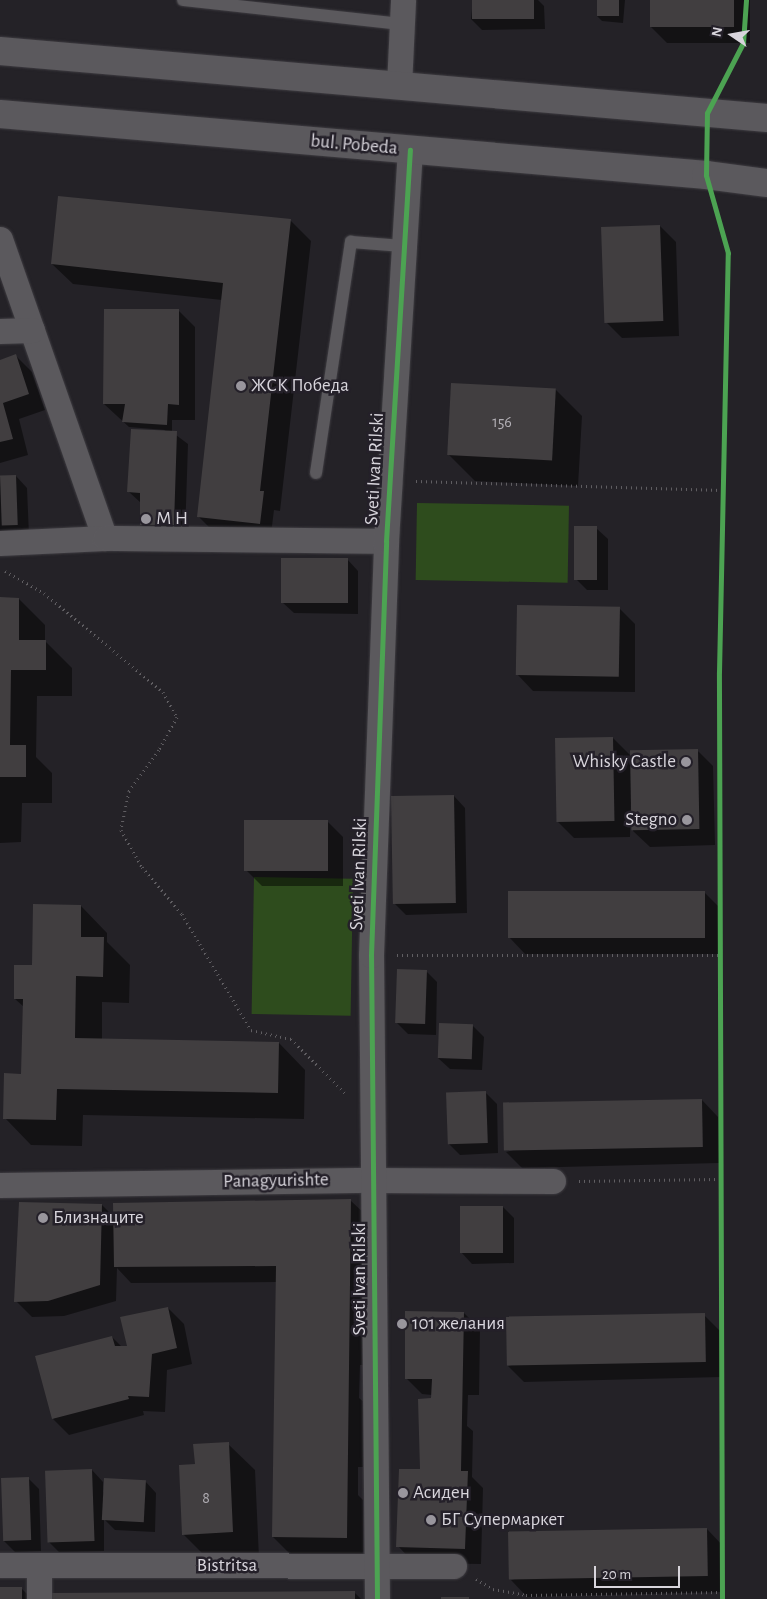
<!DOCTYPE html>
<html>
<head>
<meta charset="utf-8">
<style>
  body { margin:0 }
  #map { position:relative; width:767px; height:1599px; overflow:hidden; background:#242227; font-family:"Alegreya Sans",sans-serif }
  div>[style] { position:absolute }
  .green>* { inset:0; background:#2e4c1d; transform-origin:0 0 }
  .shadow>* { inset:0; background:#0007 }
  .building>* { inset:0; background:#413e40; transform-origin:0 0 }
  .path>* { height:3px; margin-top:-1.5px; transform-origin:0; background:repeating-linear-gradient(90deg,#605e62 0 1px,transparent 0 5px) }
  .roads { filter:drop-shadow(0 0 1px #3e3c41) drop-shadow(0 0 1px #3e3c41) }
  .service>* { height:12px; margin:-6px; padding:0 6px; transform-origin:6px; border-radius:6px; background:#5b595d }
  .minor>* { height:25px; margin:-12.5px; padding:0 12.5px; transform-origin:12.5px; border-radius:12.5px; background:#5b595d }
  .secondary>* { height:28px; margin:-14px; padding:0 14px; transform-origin:14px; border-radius:14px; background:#5b595d }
  .cycleway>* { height:5px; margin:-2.5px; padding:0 2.5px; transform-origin:2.5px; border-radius:2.5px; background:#4ca352 }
  .dots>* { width:14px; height:14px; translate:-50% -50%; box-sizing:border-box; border:2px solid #242029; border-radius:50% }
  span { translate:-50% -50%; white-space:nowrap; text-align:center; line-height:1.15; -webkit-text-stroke:5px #242029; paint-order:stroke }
  .number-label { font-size:16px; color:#b2afb5 }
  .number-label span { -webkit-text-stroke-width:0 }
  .street-label { font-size:19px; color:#d8d5dc }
  .poi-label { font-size:19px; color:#d8d5dc }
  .left { translate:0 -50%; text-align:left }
  .right { translate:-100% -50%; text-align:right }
  .north { position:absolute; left:707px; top:10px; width:50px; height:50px; -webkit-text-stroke:4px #242029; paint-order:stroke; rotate:282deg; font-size:14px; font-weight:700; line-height:20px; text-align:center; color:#d8d5dc }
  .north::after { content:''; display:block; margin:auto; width:18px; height:22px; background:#d8d5dc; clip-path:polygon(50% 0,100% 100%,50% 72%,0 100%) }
  .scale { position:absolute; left:594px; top:1566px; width:86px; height:22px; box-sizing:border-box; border:2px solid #d8d5dc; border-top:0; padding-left:6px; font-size:15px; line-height:18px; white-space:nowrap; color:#d8d5dc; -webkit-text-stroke:4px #242029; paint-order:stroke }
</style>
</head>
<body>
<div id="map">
  <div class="green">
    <i style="left:417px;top:503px;width:152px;height:77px;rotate:1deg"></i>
    <i style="left:254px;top:877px;width:99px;height:137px;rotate:1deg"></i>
  </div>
  <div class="shadow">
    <i style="clip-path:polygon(473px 0,538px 0,544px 6px,545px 29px,482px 30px,471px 19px)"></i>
    <i style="clip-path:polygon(599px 0,625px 0,623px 23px,602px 21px,597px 16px)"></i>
    <i style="clip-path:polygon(651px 0,750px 0,750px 43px,667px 43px,651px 27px)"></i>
    <i style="clip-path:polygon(291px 221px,311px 241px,280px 511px,274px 510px,271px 534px,210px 528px,199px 517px,222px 300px,73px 284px,52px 264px)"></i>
    <i style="clip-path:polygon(660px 226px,676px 242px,679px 336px,622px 338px,606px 322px)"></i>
    <i style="clip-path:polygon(179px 311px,195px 327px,195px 420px,172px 420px,172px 432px,188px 444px,185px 536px,152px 536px,141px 525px,141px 503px,129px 492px,165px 430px,129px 427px,104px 404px)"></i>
    <i style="clip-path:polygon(16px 356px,32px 372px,45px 410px,19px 419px,28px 455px,0 463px,0 361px)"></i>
    <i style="clip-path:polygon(555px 389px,582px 416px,578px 486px,475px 481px,449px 455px)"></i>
    <i style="clip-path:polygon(16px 476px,27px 488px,29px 535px,0 537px,0 477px)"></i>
    <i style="clip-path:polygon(596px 528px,608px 539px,608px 590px,587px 590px,576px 579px)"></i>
    <i style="clip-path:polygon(347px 559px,358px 571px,358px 614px,294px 613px,282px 602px)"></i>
    <i style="clip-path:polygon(0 599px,19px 599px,45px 625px,45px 641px,72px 668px,72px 696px,37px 696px,36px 757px,52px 773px,52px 803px,22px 803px,21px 842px,0 843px)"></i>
    <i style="clip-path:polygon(619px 608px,635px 624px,635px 692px,533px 691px,517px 674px)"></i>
    <i style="clip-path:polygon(613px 738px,631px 756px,697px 750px,713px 766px,715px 845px,650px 847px,633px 831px,632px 770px,630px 837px,574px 838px,558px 822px)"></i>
    <i style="clip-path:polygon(454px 796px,465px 808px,467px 913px,406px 915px,395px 904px)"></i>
    <i style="clip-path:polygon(327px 821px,343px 837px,343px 886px,262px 886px,246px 870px)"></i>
    <i style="clip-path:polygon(705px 893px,721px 909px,720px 954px,525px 954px,509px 937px)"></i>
    <i style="clip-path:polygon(81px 906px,107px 933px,107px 942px,130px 965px,129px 1003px,102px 1002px,102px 1040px,279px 1043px,305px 1070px,304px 1119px,83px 1115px,82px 1146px,31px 1145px,5px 1118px,23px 1075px,24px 1007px,15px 999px,33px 966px)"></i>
    <i style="clip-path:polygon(426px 971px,437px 982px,436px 1035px,408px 1034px,397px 1023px)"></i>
    <i style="clip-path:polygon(473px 1026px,484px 1037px,482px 1070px,450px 1069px,438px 1058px)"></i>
    <i style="clip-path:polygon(486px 1093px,497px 1104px,498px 1153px,460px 1155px,449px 1144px)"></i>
    <i style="clip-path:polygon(702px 1100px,718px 1117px,719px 1163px,522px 1168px,506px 1152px)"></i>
    <i style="clip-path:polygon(350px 1200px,367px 1216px,365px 1365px,360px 1365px,359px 1398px,365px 1403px,363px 1467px,358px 1467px,358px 1495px,363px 1500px,363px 1554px,289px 1553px,273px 1537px,277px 1282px,131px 1283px,117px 1268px,116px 1301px,64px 1316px,32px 1317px,16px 1301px,102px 1205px,115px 1218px)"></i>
    <i style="clip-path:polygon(503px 1207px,514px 1218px,514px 1263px,472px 1264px,461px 1252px)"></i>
    <i style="clip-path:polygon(168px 1308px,184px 1324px,192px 1364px,167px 1370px,165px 1412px,143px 1411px,144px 1415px,69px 1435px,53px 1419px,112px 1337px,122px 1347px,129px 1348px)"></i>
    <i style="clip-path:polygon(464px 1313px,480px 1329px,479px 1395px,468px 1395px,467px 1426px,473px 1431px,472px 1477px,483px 1488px,481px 1564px,414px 1563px,398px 1546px,423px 1471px,432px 1395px,422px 1394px,406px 1378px)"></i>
    <i style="clip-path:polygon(704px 1315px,720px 1331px,721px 1377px,524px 1382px,508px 1366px)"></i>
    <i style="clip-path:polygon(228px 1444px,255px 1470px,259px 1558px,210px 1561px,183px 1534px)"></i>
    <i style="clip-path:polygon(92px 1470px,103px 1482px,103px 1492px,145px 1481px,156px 1493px,155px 1532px,115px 1530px,104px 1519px,104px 1551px,59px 1552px,48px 1541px)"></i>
    <i style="clip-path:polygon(28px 1478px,39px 1489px,41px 1551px,15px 1552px,4px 1541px)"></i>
    <i style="clip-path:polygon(707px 1529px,723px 1546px,724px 1592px,527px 1597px,511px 1580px)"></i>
    <i style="clip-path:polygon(0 1588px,21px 1588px,32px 1599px,0 1599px)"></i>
    <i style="clip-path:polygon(355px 1593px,361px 1599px,54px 1599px)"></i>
  </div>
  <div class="building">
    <i style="left:472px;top:0;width:62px;height:19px"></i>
    <i style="left:597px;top:0;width:22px;height:16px"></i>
    <i style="left:650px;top:0;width:84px;height:27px"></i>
    <i style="clip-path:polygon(58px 196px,291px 219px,260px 491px,264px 491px,260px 524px,197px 517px,223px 283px,51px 264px)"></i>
    <i style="left:660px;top:225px;width:96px;height:59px;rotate:88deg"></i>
    <i style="clip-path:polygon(104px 309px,179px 309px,179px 405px,168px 404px,167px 425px,122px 422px,125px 404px,103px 404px)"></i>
    <i style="clip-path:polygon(16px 354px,29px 394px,3px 403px,13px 439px,0 442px,0 360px)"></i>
    <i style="left:451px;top:383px;width:105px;height:72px;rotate:3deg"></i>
    <i style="clip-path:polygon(131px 429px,177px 431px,174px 525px,140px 525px,140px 493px,127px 492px)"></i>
    <i style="left:16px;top:475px;width:50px;height:16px;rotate:88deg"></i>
    <i style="left:574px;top:526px;width:23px;height:54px"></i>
    <i style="left:281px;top:558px;width:67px;height:45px"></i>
    <i style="clip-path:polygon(0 597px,19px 598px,19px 640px,46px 640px,46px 670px,11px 670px,10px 745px,26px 745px,26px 777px,0 777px)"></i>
    <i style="left:517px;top:605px;width:103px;height:70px;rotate:1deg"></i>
    <i style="left:613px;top:737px;width:84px;height:58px;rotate:89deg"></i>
    <i style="left:698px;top:749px;width:80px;height:68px;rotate:89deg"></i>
    <i style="left:454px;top:795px;width:108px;height:63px;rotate:89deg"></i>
    <i style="left:244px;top:820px;width:84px;height:51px"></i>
    <i style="left:508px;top:891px;width:197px;height:47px"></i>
    <i style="clip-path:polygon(33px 904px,81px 905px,81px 937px,104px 937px,103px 977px,76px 976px,75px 1038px,279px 1042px,278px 1093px,57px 1089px,56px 1120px,3px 1119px,4px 1073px,21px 1074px,23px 999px,14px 999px,14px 965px,32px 965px)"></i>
    <i style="left:397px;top:969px;width:30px;height:54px;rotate:2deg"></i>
    <i style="left:439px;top:1023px;width:34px;height:35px;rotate:2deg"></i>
    <i style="left:486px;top:1091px;width:52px;height:40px;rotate:88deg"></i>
    <i style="left:702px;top:1099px;width:48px;height:199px;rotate:89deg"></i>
    <i style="clip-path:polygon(351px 1199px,347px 1538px,272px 1537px,276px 1266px,114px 1267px,113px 1203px)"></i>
    <i style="clip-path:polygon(19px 1202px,102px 1204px,100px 1285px,48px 1301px,14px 1302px)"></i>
    <i style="left:460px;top:1206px;width:43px;height:47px"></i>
    <i style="clip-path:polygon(168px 1307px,177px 1348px,152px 1354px,149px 1397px,128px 1396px,129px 1399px,52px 1419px,35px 1356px,112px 1336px,115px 1346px,127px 1346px,120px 1317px)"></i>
    <i style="clip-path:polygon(405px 1311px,464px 1312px,461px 1471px,468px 1471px,465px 1549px,396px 1547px,399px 1469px,420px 1469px,418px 1399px,431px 1398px,432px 1379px,405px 1379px)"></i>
    <i style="left:705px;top:1313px;width:49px;height:199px;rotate:89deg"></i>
    <i style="clip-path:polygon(229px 1442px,233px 1532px,182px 1535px,179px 1465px,195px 1464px,193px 1444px)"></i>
    <i style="left:92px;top:1469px;width:72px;height:47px;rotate:88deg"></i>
    <i style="left:29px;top:1477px;width:63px;height:28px;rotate:88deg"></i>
    <i style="left:104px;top:1478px;width:42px;height:42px;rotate:3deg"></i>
    <i style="left:707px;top:1528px;width:48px;height:199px;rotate:89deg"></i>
    <i style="left:0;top:1587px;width:22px;height:12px"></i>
    <i style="clip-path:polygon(355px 1591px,355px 1599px,52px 1599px,52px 1593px)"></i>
    <i style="left:441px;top:1597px;width:28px;height:2px"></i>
  </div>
  <div class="path">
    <i style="left:416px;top:481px;width:306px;rotate:1.7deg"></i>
    <i style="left:5px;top:571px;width:45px;rotate:29.4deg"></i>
    <i style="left:44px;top:593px;width:155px;rotate:39.8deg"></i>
    <i style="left:163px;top:692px;width:29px;rotate:61deg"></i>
    <i style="left:177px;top:717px;width:38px;rotate:119deg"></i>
    <i style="left:159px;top:750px;width:51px;rotate:126.2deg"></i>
    <i style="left:129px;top:791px;width:40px;rotate:102deg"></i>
    <i style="left:121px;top:830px;width:43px;rotate:60.4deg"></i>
    <i style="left:142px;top:867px;width:62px;rotate:49.6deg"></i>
    <i style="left:182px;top:914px;width:135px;rotate:59.3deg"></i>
    <i style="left:251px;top:1030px;width:41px;rotate:12.7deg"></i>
    <i style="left:291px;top:1039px;width:76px;rotate:45deg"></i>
    <i style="left:397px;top:955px;width:322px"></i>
    <i style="left:579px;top:1181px;width:139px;rotate:-0.8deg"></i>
    <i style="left:476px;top:1579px;width:20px;rotate:30deg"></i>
    <i style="left:493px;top:1589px;width:34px;rotate:10deg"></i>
    <i style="left:526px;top:1595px;width:196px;rotate:-0.9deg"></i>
  </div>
  <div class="roads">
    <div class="service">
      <i style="left:183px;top:0;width:220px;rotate:6.3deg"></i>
      <i style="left:316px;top:473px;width:234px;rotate:-81.4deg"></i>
      <i style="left:351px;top:242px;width:52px;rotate:4.4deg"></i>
    </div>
    <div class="minor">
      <i style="left:399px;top:86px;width:86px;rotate:-87.3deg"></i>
      <i style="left:0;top:239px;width:317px;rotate:70.7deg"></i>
      <i style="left:0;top:331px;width:32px;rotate:-2deg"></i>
      <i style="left:0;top:543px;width:105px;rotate:-2.7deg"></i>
      <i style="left:105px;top:538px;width:281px;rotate:0.6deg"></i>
      <i style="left:0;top:1185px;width:374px;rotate:-0.8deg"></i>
      <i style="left:374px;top:1180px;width:179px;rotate:0.3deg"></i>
      <i style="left:0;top:1565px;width:454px;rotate:0.1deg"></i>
      <i style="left:39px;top:1565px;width:34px;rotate:90deg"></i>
      <i style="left:377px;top:1599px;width:644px;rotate:-90.53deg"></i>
      <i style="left:371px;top:955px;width:414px;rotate:-87.9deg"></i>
      <i style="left:386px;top:541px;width:392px;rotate:-86.5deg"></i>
    </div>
    <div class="secondary">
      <i style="left:0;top:51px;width:770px;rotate:4.99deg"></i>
      <i style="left:0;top:114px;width:709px;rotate:4.94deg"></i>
      <i style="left:706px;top:175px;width:62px;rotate:7.5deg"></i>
    </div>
  </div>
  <div class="cycleway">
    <i style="left:377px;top:1599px;width:644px;rotate:-90.53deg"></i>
    <i style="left:371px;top:955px;width:414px;rotate:-87.9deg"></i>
    <i style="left:386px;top:541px;width:392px;rotate:-86.5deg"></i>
    <i style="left:722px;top:1599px;width:927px;rotate:-90.19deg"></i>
    <i style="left:719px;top:672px;width:419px;rotate:-88.8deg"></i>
    <i style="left:728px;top:253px;width:81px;rotate:-105.8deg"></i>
    <i style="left:706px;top:175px;width:62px;rotate:-89.1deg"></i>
    <i style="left:707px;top:113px;width:79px;rotate:-62.8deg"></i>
    <i style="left:743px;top:43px;width:43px;rotate:-86deg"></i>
  </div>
  <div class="dots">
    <i style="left:241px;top:386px;background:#99969d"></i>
    <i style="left:146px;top:519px;background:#99969d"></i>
    <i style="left:686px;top:762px;background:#99969d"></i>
    <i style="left:687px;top:820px;background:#99969d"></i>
    <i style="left:43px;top:1218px;background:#99969d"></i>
    <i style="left:402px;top:1324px;background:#99969d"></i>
    <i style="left:403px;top:1493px;background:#99969d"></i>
    <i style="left:431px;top:1520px;background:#99969d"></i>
  </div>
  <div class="number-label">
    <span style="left:502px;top:422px">156</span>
    <span style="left:206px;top:1498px">8</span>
  </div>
  <div class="street-label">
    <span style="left:354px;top:145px;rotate:5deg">bul. Pobeda</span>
    <span style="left:375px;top:469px;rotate:-87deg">Sveti Ivan Rilski</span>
    <span style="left:359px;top:874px;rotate:-88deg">Sveti Ivan Rilski</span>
    <span style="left:276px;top:1181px;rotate:-1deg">Panagyurishte</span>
    <span style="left:360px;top:1279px;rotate:-90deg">Sveti Ivan Rilski</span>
    <span style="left:227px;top:1566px">Bistritsa</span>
  </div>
  <div class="poi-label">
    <span class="left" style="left:251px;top:386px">ЖСК Победа</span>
    <span class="left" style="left:156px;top:519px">М Н</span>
    <span class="right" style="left:676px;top:762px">Whisky Castle</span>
    <span class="right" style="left:677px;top:820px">Stegno</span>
    <span class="left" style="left:53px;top:1218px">Близнаците</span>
    <span class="left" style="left:412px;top:1324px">101 желания</span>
    <span class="left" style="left:413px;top:1493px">Асиден</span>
    <span class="left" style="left:441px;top:1520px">БГ Супермаркет</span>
  </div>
  <div class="north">N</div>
  <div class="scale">20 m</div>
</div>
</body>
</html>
